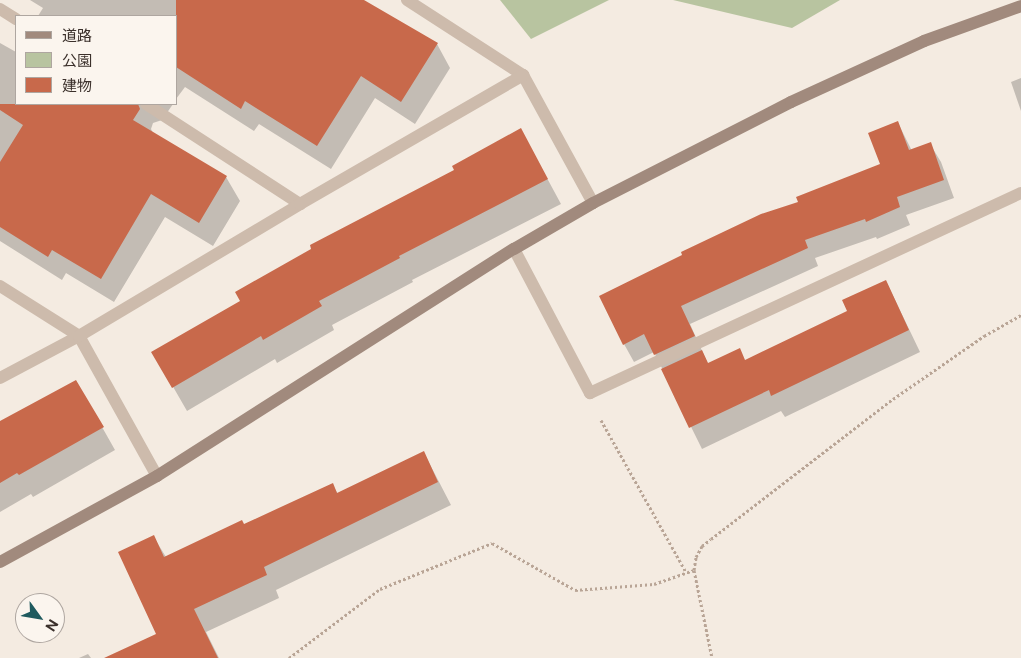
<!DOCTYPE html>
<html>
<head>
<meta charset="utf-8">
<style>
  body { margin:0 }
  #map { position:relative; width:1021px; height:658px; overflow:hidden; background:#f4ebe1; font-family:"Public Sans","Noto Sans JP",sans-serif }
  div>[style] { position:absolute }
  .green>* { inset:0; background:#b8c4a0 }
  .shadow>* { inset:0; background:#0003 }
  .building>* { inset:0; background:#c8694b }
  .path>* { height:3px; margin-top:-1.5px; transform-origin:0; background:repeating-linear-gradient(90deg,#b9a596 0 2.5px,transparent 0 5px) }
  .street>* { height:12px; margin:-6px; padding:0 6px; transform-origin:6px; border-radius:6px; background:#cdbbac }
  .secondary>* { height:12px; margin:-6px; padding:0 6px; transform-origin:6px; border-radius:6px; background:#a18a7d }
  span { translate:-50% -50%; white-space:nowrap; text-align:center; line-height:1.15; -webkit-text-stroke:4px #fbf5ee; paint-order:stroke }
  .legend { position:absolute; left:15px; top:15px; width:162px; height:90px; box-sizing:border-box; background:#fbf5ee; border:1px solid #aea6a0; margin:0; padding:6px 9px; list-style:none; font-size:15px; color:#3b302b }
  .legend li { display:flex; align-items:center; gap:10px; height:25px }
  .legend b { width:25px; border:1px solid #aea6a0 }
  .north { position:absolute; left:15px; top:593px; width:50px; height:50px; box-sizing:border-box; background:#fbf5ee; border:1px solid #aea6a0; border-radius:50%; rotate:122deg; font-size:14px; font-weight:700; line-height:20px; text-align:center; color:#3b302b }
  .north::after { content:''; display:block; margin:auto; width:18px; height:22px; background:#1f5a5e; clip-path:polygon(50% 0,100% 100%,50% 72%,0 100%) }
</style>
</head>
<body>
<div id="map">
  <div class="green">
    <i style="clip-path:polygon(500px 0,609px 0,531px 39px)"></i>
    <i style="clip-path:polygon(673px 0,840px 0,792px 28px)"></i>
  </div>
  <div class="shadow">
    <i style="clip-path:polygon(30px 0,362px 0,437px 44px,450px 68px,415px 124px,375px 98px,331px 169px,259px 124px,254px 131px,185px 87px,176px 99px,176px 16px,38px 16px,43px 8px)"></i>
    <i style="clip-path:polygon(0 43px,16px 52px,16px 104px,173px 104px,162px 120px,153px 123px,151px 129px,153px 133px,226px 177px,240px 201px,213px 246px,165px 217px,114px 302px,66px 273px,62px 280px,0 241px)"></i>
    <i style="clip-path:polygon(1021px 78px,1021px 111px,1011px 82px)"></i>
    <i style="clip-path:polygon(898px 123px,912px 151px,930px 144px,941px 162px,954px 198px,906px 215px,910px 225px,877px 239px,876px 237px,815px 258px,818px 266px,690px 324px,708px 364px,745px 361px,849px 312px,886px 281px,920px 352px,785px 417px,781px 411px,702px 449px,654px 352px,634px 362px,624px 344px,799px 202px,881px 165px)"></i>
    <i style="clip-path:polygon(521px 130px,561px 204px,412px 280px,413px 282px,332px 325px,334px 330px,277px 363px,275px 359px,187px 411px,153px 352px,242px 301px)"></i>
    <i style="clip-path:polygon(76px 381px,115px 450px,33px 497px,31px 494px,0 512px,0 439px)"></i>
    <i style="clip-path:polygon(424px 453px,451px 505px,276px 590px,279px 598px,206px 632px,219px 658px,107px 658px,158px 634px,153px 536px,166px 557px,244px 526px,332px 484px,338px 494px)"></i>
    <i style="clip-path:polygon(88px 654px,91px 658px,79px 658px)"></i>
  </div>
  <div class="building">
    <i style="clip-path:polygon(176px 0,364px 0,438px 43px,401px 102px,361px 76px,317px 146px,245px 101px,241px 109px,176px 67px)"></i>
    <i style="clip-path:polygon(0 104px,138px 104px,140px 109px,133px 120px,227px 176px,199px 223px,151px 194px,101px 279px,52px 250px,48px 257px,0 227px,0 162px,23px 125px,0 110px)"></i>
    <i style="clip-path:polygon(898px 121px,909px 150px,931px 142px,944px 180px,897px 197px,900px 207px,866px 222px,865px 219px,805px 240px,808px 248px,681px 306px,695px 336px,654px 355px,644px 334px,623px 345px,599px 296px,682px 255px,681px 252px,761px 214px,798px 202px,796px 197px,880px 164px,868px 133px)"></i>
    <i style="clip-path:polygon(521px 128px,548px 179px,399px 256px,400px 258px,319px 301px,322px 306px,263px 340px,261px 336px,172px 388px,151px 352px,240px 301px,235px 292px,311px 249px,310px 245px,454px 170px,452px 166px)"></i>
    <i style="clip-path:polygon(886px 280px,909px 330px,771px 396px,769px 390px,689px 428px,661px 369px,702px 350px,708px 363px,740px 348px,745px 360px,847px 311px,842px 300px)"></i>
    <i style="clip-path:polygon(76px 380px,104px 427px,19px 475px,17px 473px,0 483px,0 421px)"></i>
    <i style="clip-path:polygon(424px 451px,438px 482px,264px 567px,267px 575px,194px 609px,218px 658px,104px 658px,156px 634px,118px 552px,154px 535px,164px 557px,242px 520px,244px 524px,333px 483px,337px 493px)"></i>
  </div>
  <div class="path">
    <i style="left:601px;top:420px;width:174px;rotate:60.8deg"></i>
    <i style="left:694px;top:570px;width:13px;rotate:-81deg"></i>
    <i style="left:696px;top:557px;width:13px;rotate:-61deg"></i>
    <i style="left:702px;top:546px;width:11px;rotate:-38deg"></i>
    <i style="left:711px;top:539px;width:230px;rotate:-37.6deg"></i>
    <i style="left:893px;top:399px;width:111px;rotate:-34.7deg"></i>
    <i style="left:984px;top:336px;width:43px;rotate:-29.6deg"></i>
    <i style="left:289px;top:658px;width:114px;rotate:-37.2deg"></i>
    <i style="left:380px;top:589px;width:121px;rotate:-22.3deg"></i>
    <i style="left:492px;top:543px;width:95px;rotate:29.5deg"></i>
    <i style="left:575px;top:590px;width:79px;rotate:-4.3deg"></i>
    <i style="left:654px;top:584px;width:42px;rotate:-19.3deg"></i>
    <i style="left:694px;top:570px;width:90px;rotate:78.4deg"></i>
  </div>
  <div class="street">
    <i style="left:407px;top:0;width:138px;rotate:32.9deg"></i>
    <i style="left:523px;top:75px;width:146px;rotate:61.3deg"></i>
    <i style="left:0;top:9px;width:19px;rotate:32deg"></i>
    <i style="left:146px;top:104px;width:184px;rotate:33deg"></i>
    <i style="left:514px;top:249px;width:163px;rotate:62.2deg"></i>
    <i style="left:590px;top:393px;width:475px;rotate:-24.9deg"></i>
    <i style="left:0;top:286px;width:93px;rotate:32.3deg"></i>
    <i style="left:79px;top:336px;width:160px;rotate:60.9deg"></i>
    <i style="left:0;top:378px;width:89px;rotate:-28deg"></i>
    <i style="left:79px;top:336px;width:257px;rotate:-30.8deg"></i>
    <i style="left:300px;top:204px;width:258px;rotate:-30deg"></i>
  </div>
  <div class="secondary">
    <i style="left:0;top:562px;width:179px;rotate:-28.7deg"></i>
    <i style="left:157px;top:476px;width:423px;rotate:-32.5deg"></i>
    <i style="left:514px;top:249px;width:91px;rotate:-30.2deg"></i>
    <i style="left:593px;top:203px;width:222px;rotate:-27deg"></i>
    <i style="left:791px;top:102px;width:146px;rotate:-24.6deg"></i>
    <i style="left:924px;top:41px;width:103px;rotate:-19.8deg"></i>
  </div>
  <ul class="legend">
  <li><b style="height:6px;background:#a18a7d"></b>道路</li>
  <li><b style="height:14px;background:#b8c4a0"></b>公園</li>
  <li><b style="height:14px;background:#c8694b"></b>建物</li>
  </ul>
  <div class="north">N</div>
</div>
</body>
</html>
